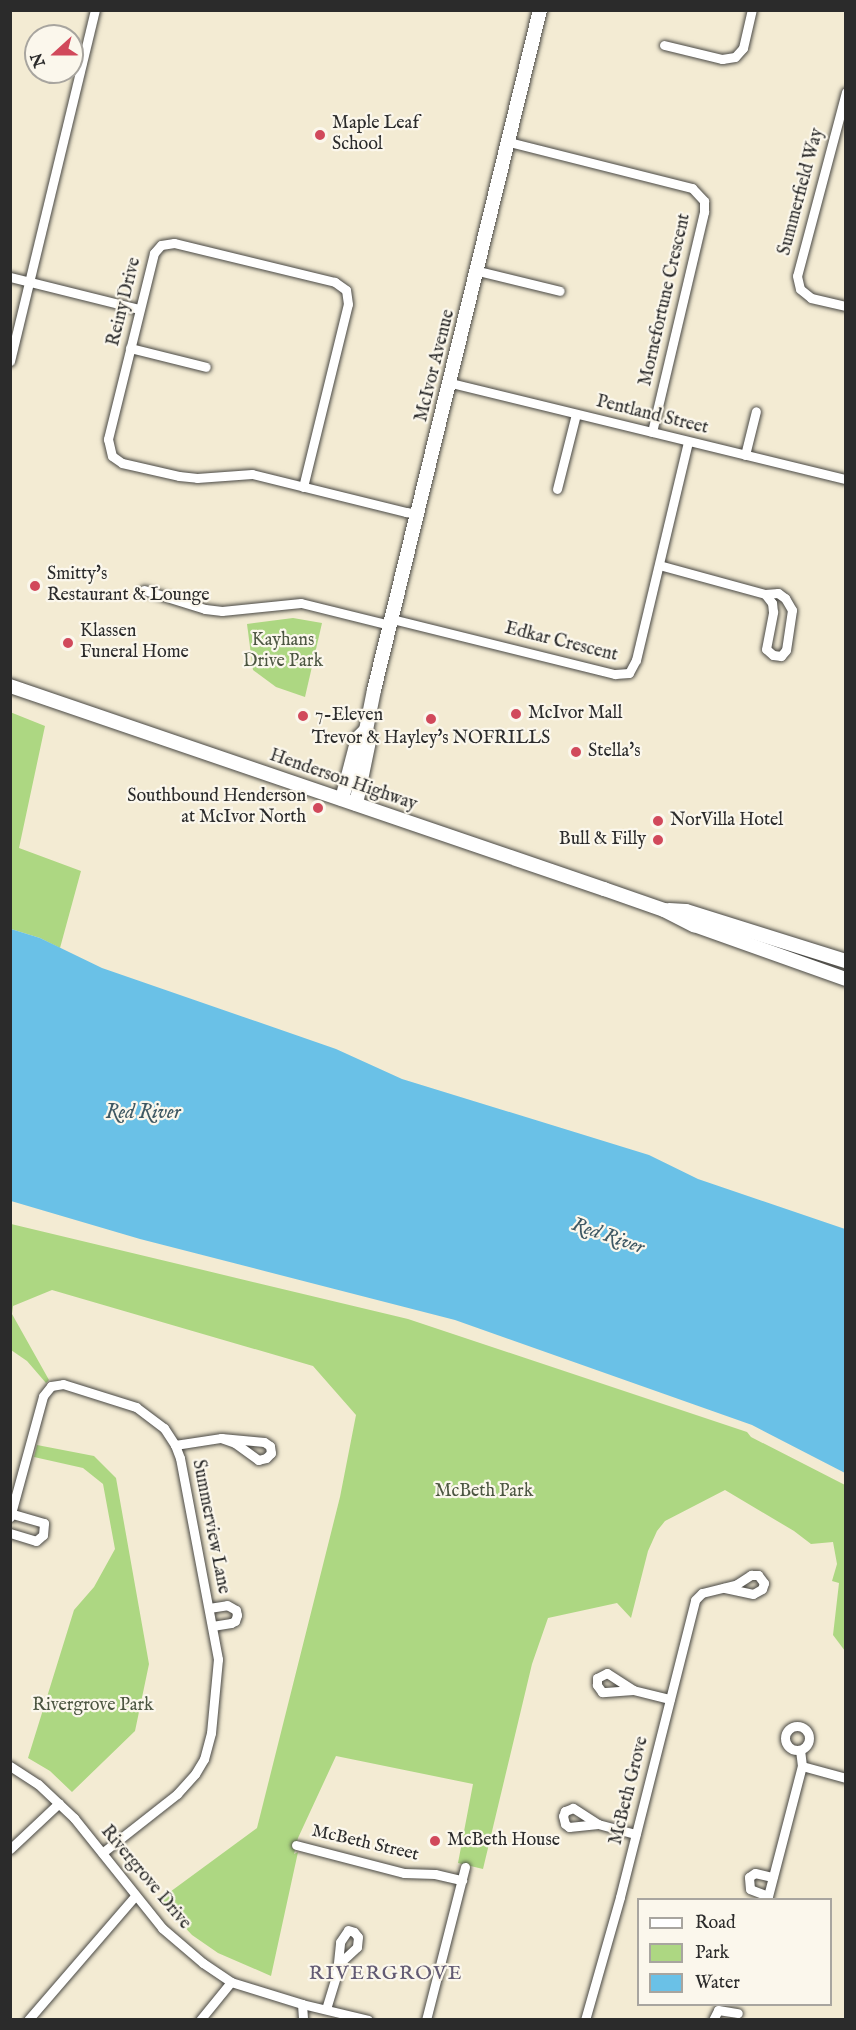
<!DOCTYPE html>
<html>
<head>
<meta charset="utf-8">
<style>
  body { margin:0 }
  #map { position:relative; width:856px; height:2030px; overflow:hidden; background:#f3ebd3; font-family:"IM FELL English",serif }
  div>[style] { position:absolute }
  .green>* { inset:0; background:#add782 }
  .water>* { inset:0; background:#6ac1e7 }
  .roads { filter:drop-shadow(0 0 2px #494844) drop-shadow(0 0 2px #494844) }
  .street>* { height:9px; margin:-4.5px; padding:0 4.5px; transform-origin:4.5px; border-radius:4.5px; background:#fff }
  .street>.ring { margin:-4.5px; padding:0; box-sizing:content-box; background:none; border:9px solid #fff; border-radius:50% }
  .secondary>* { height:14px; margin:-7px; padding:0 7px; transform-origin:7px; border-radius:7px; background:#fff }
  .dots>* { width:16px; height:16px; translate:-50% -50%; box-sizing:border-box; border:3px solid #fbf7ec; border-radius:50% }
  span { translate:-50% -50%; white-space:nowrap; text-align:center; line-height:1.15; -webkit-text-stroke:4.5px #fbf7ec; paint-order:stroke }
  .poi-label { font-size:18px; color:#2b2b2b }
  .left { translate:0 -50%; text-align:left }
  .right { translate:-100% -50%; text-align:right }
  .street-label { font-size:18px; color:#2b2b2b }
  .park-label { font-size:18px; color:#4c5641 }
  .water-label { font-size:20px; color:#3e5863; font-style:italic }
  .neighbourhood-label { font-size:20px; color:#625a72; letter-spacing:1.5px }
  .frame { position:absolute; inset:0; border:12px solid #2b2b2b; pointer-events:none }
  .legend { position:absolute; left:637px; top:1898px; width:195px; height:108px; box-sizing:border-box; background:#fbf7ec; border:2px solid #a8a59f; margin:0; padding:8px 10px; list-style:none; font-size:18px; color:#2b2b2b }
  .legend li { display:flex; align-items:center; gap:12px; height:30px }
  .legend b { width:30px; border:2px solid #a8a59f }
  .north { position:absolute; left:24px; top:24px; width:60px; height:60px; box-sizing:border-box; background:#fbf7ec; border:2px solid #a8a59f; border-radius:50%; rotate:249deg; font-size:16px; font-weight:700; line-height:24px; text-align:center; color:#2b2b2b }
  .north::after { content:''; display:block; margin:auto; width:21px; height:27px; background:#d1495b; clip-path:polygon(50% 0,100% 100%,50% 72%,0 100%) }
</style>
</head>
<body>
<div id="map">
  <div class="green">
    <i style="clip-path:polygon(293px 618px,322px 623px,305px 697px,276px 687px,253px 670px,247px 624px)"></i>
    <i style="clip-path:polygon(10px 712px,45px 726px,19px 848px,81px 871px,60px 948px,40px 938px,11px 929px)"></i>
    <i style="clip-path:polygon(11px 1224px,408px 1319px,747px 1432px,751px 1437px,845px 1485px,845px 1651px,833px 1635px,839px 1583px,832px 1581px,837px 1564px,833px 1542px,811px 1544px,794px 1531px,725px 1490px,665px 1521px,657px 1531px,648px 1551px,631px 1618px,617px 1603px,548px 1618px,532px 1664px,483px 1869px,458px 1863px,473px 1784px,336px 1756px,298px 1838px,294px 1854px,298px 1852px,271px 1976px,218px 1953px,192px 1935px,159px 1900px,257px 1828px,340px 1497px,356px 1415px,313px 1366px,52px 1290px,13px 1306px,12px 1314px,49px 1380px,46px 1383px,27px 1361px,11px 1350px)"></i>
    <i style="clip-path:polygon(37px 1445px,94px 1456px,116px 1478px,149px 1664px,135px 1731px,72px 1792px,50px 1771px,28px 1758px,74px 1610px,94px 1587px,115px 1549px,103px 1484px,83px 1468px,34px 1457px)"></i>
  </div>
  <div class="water">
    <i style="clip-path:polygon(11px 929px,40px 938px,102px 968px,336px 1049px,402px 1079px,649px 1155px,698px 1179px,845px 1229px,845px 1473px,752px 1425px,455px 1320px,140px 1239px,11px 1201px)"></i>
  </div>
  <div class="roads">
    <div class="street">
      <i style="left:664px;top:45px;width:60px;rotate:13.6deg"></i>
      <i style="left:722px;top:59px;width:13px;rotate:-9deg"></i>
      <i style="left:735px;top:57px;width:12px;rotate:-48deg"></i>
      <i style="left:743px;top:48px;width:39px;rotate:-77deg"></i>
      <i style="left:846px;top:92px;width:190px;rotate:104.9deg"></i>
      <i style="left:797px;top:276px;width:13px;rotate:77deg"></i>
      <i style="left:800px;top:289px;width:14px;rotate:39deg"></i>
      <i style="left:811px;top:298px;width:36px;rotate:13deg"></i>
      <i style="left:509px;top:142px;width:189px;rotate:14.1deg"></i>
      <i style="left:692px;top:188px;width:18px;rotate:47deg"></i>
      <i style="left:704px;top:201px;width:11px;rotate:90deg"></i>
      <i style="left:704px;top:212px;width:226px;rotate:103.3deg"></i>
      <i style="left:478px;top:271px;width:84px;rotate:13.7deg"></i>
      <i style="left:10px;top:277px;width:133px;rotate:13.9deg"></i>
      <i style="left:130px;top:348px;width:78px;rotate:14deg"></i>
      <i style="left:10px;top:361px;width:361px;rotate:-76.4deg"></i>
      <i style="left:451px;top:383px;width:406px;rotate:13.7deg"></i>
      <i style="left:745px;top:455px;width:45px;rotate:-76deg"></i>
      <i style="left:303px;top:487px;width:188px;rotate:-76.2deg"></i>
      <i style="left:348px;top:304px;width:14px;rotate:-98deg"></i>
      <i style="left:346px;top:290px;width:14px;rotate:-144deg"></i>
      <i style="left:335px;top:282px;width:166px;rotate:-166.4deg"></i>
      <i style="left:174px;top:243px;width:13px;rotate:171deg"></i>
      <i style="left:161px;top:245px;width:11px;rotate:131deg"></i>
      <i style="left:154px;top:253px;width:192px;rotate:103.9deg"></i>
      <i style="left:108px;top:439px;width:17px;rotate:77deg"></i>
      <i style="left:112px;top:456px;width:12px;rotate:35deg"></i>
      <i style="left:122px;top:463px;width:58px;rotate:12.8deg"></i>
      <i style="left:179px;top:476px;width:18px;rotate:6deg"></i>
      <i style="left:197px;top:478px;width:55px;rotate:-4.2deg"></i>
      <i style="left:252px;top:474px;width:159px;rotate:13.9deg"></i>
      <i style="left:406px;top:512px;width:12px;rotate:9deg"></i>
      <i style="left:557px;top:489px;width:77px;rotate:-75.8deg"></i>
      <i style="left:659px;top:565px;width:110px;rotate:15.3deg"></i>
      <i style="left:765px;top:594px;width:13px;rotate:-4deg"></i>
      <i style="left:778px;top:593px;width:9px;rotate:36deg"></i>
      <i style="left:785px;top:598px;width:14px;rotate:60deg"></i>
      <i style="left:792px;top:610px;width:40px;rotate:98.5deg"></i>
      <i style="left:786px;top:650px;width:8px;rotate:130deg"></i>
      <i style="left:781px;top:656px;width:8px;rotate:-173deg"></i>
      <i style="left:773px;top:655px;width:9px;rotate:-139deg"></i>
      <i style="left:766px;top:649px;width:38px;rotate:-79deg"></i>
      <i style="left:773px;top:612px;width:9px;rotate:-96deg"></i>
      <i style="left:772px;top:603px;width:11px;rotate:-128deg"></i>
      <i style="left:144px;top:590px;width:64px;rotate:17.3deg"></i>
      <i style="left:205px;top:609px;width:17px;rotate:7deg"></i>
      <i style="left:222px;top:611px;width:79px;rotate:-5.8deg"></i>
      <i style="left:301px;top:603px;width:92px;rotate:13.9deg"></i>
      <i style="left:392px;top:619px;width:230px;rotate:13.9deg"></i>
      <i style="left:615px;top:674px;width:14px;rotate:-4deg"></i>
      <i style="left:629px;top:673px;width:15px;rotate:-62deg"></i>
      <i style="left:636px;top:660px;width:224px;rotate:-76.6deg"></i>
      <i style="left:175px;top:1445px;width:47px;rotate:-8.7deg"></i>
      <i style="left:221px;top:1438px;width:15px;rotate:20deg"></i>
      <i style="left:235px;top:1443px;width:29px;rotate:36deg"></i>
      <i style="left:258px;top:1460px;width:8px;rotate:-14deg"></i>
      <i style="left:266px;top:1458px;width:7px;rotate:-45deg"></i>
      <i style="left:271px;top:1453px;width:7px;rotate:-98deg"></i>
      <i style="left:270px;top:1446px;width:7px;rotate:-146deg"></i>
      <i style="left:264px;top:1442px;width:43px;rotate:-174.7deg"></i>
      <i style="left:10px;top:1517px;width:125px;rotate:-74.7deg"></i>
      <i style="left:43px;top:1396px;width:13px;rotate:-51deg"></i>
      <i style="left:51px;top:1386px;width:12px;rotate:-9deg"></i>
      <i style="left:63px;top:1384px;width:77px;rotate:17.5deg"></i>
      <i style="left:136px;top:1407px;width:35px;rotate:37deg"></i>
      <i style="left:164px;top:1428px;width:20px;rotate:57deg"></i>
      <i style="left:175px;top:1445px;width:14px;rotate:69deg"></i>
      <i style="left:180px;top:1458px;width:205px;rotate:79.3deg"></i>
      <i style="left:218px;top:1659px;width:74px;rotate:95.4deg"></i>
      <i style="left:211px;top:1733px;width:27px;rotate:105deg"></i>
      <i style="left:204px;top:1759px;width:17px;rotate:121deg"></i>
      <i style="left:195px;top:1774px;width:27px;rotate:132deg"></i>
      <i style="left:177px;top:1794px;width:95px;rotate:141.8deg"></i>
      <i style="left:10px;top:1533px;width:27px;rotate:17deg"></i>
      <i style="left:36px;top:1541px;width:9px;rotate:-41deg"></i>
      <i style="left:43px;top:1535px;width:12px;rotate:-85deg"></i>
      <i style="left:44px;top:1523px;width:33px;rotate:-164deg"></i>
      <i style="left:209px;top:1608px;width:18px;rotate:-9deg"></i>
      <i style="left:227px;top:1605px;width:10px;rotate:29deg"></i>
      <i style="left:236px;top:1610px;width:5px;rotate:79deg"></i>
      <i style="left:237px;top:1615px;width:6px;rotate:108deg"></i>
      <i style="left:235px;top:1621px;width:4px;rotate:153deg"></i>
      <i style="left:231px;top:1623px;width:19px;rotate:171deg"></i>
      <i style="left:633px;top:1690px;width:31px;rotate:176deg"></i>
      <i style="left:602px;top:1692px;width:9px;rotate:-126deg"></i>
      <i style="left:597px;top:1685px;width:7px;rotate:-90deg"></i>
      <i style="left:597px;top:1678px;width:11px;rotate:-27deg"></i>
      <i style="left:607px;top:1673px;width:31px;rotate:33deg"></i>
      <i style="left:633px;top:1690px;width:38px;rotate:14deg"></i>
      <i class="ring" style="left:785px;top:1726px;width:15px;height:15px"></i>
      <i style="left:10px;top:1766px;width:33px;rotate:33deg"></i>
      <i style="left:38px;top:1784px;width:50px;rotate:43.4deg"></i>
      <i style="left:74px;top:1818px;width:141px;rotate:51.3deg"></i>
      <i style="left:162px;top:1928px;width:54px;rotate:40.5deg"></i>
      <i style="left:203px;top:1963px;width:34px;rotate:34deg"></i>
      <i style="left:231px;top:1982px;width:74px;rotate:17.2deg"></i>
      <i style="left:302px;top:2004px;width:68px;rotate:13.6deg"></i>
      <i style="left:802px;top:1766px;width:46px;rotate:15.3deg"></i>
      <i style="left:598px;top:1824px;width:30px;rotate:-147deg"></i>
      <i style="left:573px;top:1808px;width:9px;rotate:159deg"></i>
      <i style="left:565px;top:1811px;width:5px;rotate:112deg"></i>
      <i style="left:563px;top:1816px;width:8px;rotate:76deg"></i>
      <i style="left:565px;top:1824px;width:5px;rotate:37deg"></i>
      <i style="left:569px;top:1827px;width:29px;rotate:-6deg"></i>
      <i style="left:598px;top:1824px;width:39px;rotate:15deg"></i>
      <i style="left:296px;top:1845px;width:112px;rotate:14.5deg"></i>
      <i style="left:404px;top:1873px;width:31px;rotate:2deg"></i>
      <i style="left:435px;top:1874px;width:28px;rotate:13deg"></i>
      <i style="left:10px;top:1849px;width:67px;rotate:-43.2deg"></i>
      <i style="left:768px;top:1896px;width:19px;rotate:-159deg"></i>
      <i style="left:750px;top:1889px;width:12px;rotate:-95deg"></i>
      <i style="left:749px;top:1877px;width:7px;rotate:-34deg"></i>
      <i style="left:755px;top:1873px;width:18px;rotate:13deg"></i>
      <i style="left:767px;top:1900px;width:138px;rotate:-75.4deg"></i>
      <i style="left:802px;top:1766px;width:16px;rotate:-97deg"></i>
      <i style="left:302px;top:2004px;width:16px;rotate:86deg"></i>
      <i style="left:326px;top:2009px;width:39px;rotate:-73deg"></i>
      <i style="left:337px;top:1972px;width:30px;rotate:-84deg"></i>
      <i style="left:340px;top:1942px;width:14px;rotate:-56deg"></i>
      <i style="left:348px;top:1930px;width:6px;rotate:18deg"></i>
      <i style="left:354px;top:1932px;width:6px;rotate:51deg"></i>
      <i style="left:358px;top:1937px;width:10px;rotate:96deg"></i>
      <i style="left:357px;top:1947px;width:21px;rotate:137deg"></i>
      <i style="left:342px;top:1961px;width:12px;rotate:114deg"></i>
      <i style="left:28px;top:2020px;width:164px;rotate:-49.2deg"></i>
      <i style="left:200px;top:2020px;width:49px;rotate:-50.8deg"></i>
      <i style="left:426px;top:2020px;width:158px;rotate:-75.7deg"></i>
      <i style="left:585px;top:2020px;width:128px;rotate:-74.1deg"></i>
      <i style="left:620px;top:1897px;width:306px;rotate:-75.8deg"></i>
      <i style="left:695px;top:1600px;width:10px;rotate:-45deg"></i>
      <i style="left:702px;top:1593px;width:36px;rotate:-14deg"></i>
      <i style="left:737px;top:1584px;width:17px;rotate:-33deg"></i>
      <i style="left:751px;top:1575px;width:7px"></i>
      <i style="left:758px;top:1575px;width:10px;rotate:53deg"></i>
      <i style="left:764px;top:1583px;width:6px;rotate:108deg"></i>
      <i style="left:762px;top:1589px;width:10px;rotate:151deg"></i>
      <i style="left:753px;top:1594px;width:30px;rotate:-168deg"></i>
      <i style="left:713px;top:2020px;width:11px;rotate:-63deg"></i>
      <i style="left:718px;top:2010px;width:20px;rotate:9deg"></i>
    </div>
    <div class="secondary">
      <i style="left:10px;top:686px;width:628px;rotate:18.87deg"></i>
      <i style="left:604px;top:889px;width:64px;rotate:19.3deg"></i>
      <i style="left:664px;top:910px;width:34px;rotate:27deg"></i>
      <i style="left:694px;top:925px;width:161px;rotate:19.6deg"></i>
      <i style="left:342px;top:799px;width:63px;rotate:-75.3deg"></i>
      <i style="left:358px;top:738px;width:11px;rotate:-45deg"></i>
      <i style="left:356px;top:804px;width:64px;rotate:-78.3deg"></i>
      <i style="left:369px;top:741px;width:11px;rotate:-105deg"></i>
      <i style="left:366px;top:730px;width:41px;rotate:-78.7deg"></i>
      <i style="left:374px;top:690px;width:700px;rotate:-76.28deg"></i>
      <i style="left:669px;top:910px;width:17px;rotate:3deg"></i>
      <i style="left:686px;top:911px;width:168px;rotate:17.4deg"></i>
    </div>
  </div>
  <div class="dots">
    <i style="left:320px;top:135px;background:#d1495b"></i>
    <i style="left:35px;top:586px;background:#d1495b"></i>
    <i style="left:68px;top:643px;background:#d1495b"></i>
    <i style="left:516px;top:714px;background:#d1495b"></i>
    <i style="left:303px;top:716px;background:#d1495b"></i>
    <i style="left:431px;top:719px;background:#d1495b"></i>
    <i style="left:576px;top:752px;background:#d1495b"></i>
    <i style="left:318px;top:808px;background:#d1495b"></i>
    <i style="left:658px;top:821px;background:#d1495b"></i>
    <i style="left:658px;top:840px;background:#d1495b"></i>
    <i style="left:435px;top:1841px;background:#d1495b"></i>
  </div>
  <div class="poi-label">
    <span class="left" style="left:332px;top:135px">Maple Leaf<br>School</span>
    <span class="left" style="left:47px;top:586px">Smitty's<br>Restaurant &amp; Lounge</span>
    <span class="left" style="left:80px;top:643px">Klassen<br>Funeral Home</span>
    <span class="left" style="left:528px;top:714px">McIvor Mall</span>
    <span class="left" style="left:315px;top:716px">7-Eleven</span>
    <span style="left:431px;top:739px">Trevor &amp; Hayley's NOFRILLS</span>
    <span class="left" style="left:588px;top:752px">Stella's</span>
    <span class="right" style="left:306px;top:808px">Southbound Henderson<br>at McIvor North</span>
    <span class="left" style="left:670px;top:821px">NorVilla Hotel</span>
    <span class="right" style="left:646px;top:840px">Bull &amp; Filly</span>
    <span class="left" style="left:447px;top:1841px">McBeth House</span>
  </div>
  <div class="street-label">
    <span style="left:802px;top:192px;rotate:-75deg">Summerfield Way</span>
    <span style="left:666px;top:300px;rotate:-77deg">Mornefortune Crescent</span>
    <span style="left:125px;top:302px;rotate:-76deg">Reiny Drive</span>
    <span style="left:436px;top:366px;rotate:-76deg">McIvor Avenue</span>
    <span style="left:652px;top:416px;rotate:14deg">Pentland Street</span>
    <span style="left:561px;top:643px;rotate:14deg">Edkar Crescent</span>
    <span style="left:343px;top:781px;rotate:19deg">Henderson Highway</span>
    <span style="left:210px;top:1527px;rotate:79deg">Summerview Lane</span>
    <span style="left:630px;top:1791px;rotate:-76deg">McBeth Grove</span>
    <span style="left:365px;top:1844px;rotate:13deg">McBeth Street</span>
    <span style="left:145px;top:1878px;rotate:50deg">Rivergrove Drive</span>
  </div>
  <div class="park-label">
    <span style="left:283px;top:652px">Kayhans<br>Drive Park</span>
    <span style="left:484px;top:1492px">McBeth Park</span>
    <span style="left:93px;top:1706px">Rivergrove Park</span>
  </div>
  <div class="water-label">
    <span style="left:143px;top:1112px">Red River</span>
    <span style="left:608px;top:1236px;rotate:19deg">Red River</span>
  </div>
  <div class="neighbourhood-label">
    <span style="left:386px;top:1973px">RIVERGROVE</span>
  </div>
  <div class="frame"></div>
  <ul class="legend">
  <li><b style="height:8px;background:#fff"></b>Road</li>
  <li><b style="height:16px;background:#add782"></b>Park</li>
  <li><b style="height:16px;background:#6ac1e7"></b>Water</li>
  </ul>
  <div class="north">N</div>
</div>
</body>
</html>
